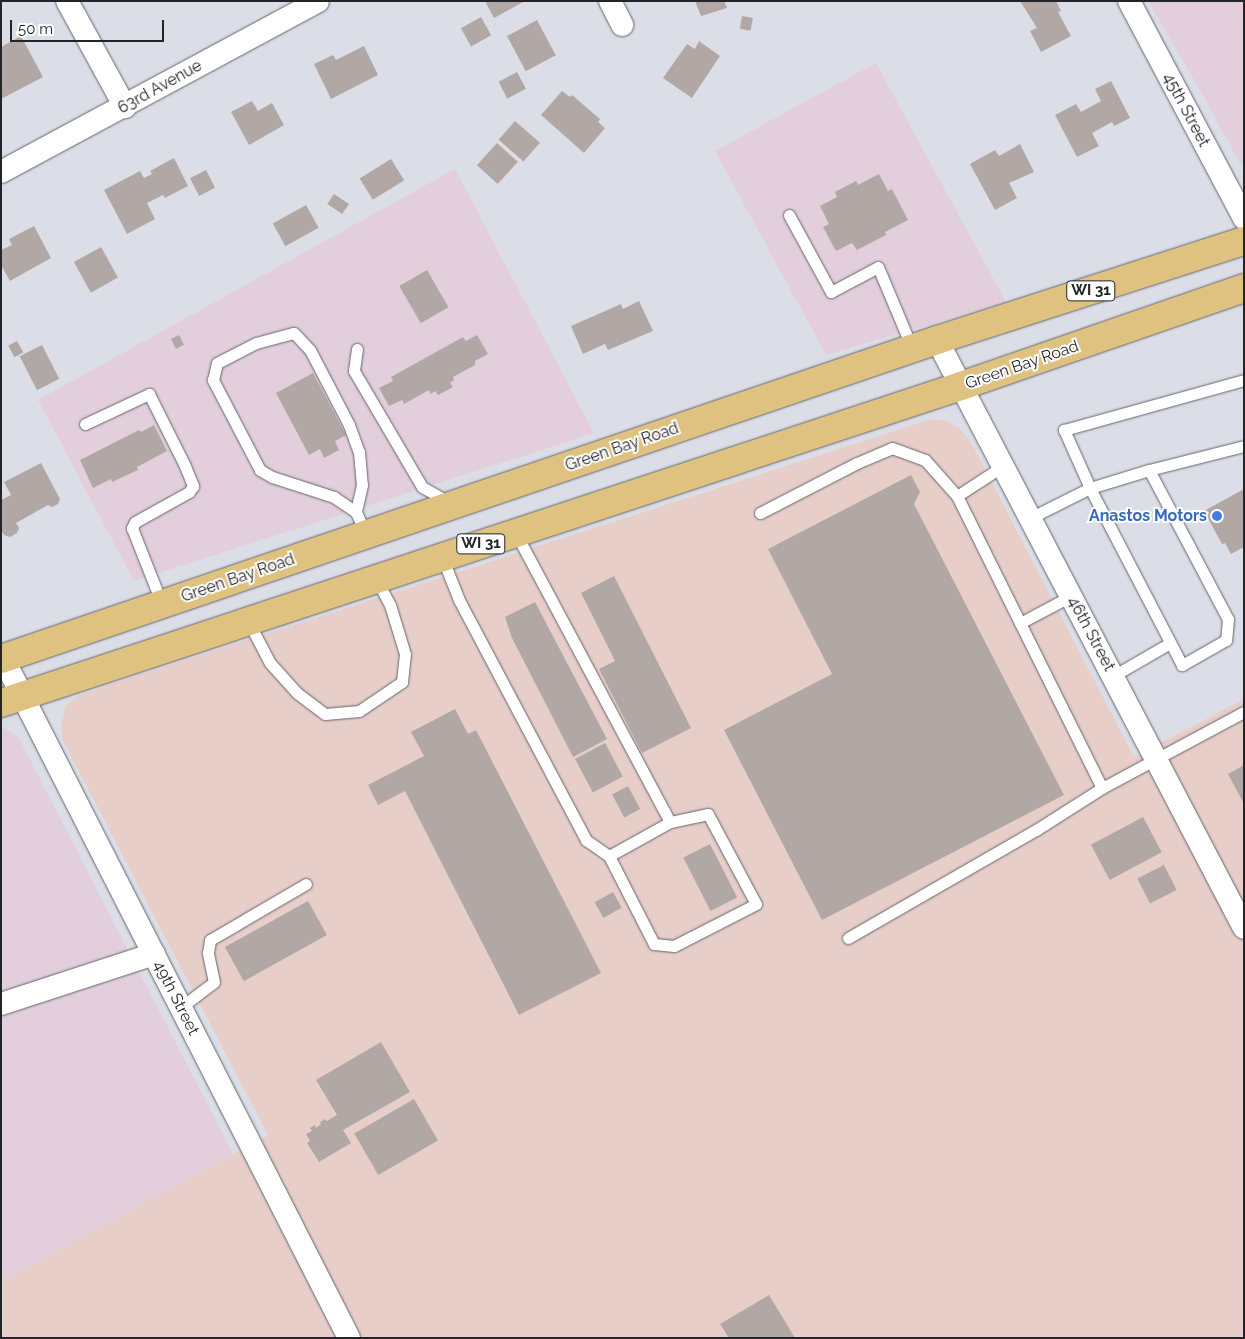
<!DOCTYPE html>
<html>
<head>
<meta charset="utf-8">
<style>
  body { margin:0 }
  #map { position:relative; width:1245px; height:1339px; overflow:hidden; background:#dcdee7; font-family:Raleway,sans-serif }
  div>[style] { position:absolute }
  .commercial>* { inset:0; background:#e3cedc }
  .industrial>* { inset:0; background:#e8cec9 }
  .building>* { inset:0; background:#b1a8a5; transform-origin:0 0 }
  .roads { filter:drop-shadow(0 0 1px #63656d) drop-shadow(0 0 1px #63656d) }
  .service>* { height:11px; margin:-5.5px; padding:0 5.5px; transform-origin:5.5px; border-radius:5.5px; background:#fff }
  .minor>* { height:22px; margin:-11px; padding:0 11px; transform-origin:11px; border-radius:11px; background:#fff }
  .primary>* { height:28px; margin:-14px; padding:0 14px; transform-origin:14px; border-radius:14px; background:#dfc180 }
  .dots>* { width:14px; height:14px; translate:-50% -50%; box-sizing:border-box; border:2px solid #fff; border-radius:50% }
  span { translate:-50% -50%; white-space:nowrap; text-align:center; line-height:1.15; -webkit-text-stroke:4px #fff; paint-order:stroke }
  .shield-label span { padding:1px 4px; background:#fff; border:1px solid; border-radius:4px; -webkit-text-stroke-width:0 }
  .shield-label { font-size:15px; color:#232427; font-weight:700 }
  .street-label { font-size:16px; color:#232427 }
  .shop-label { font-size:16px; color:#366cbe; font-weight:700 }
  .right { translate:-100% -50%; text-align:right }
  .frame { position:absolute; inset:0; border:2px solid #232427; pointer-events:none }
  .scale { position:absolute; left:10px; top:20px; width:154px; height:22px; box-sizing:border-box; border:2px solid #232427; border-top:0; padding-left:6px; font-size:15px; line-height:18px; white-space:nowrap; color:#232427; -webkit-text-stroke:4px #fff; paint-order:stroke }
</style>
</head>
<body>
<div id="map">
  <div class="commercial">
    <i style="clip-path:polygon(1148px 1px,1244px 1px,1244px 170px,1197px 85px)"></i>
    <i style="clip-path:polygon(876px 63px,1006px 302px,826px 355px,715px 151px)"></i>
    <i style="clip-path:polygon(455px 169px,594px 433px,134px 581px,38px 400px)"></i>
    <i style="clip-path:polygon(1px 726px,18px 737px,27px 754px,233px 1154px,1px 1282px)"></i>
  </div>
  <div class="industrial">
    <i style="clip-path:polygon(932px 419px,948px 421px,959px 428px,972px 444px,1134px 757px,1244px 699px,1244px 1338px,1px 1338px,1px 1282px,268px 1135px,62px 739px,61px 724px,66px 705px,77px 696px,123px 680px)"></i>
  </div>
  <div class="building">
    <i style="clip-path:polygon(485px 1px,525px 1px,494px 18px)"></i>
    <i style="clip-path:polygon(695px 1px,724px 1px,727px 8px,701px 16px)"></i>
    <i style="clip-path:polygon(1020px 1px,1056px 1px,1061px 11px,1058px 12px,1071px 36px,1041px 52px,1030px 31px,1037px 28px)"></i>
    <i style="left:742px;top:16px;width:11px;height:13px;rotate:10deg"></i>
    <i style="left:481px;top:17px;width:21px;height:23px;rotate:61deg"></i>
    <i style="left:537px;top:20px;width:40px;height:34px;rotate:62deg"></i>
    <i style="clip-path:polygon(21px 36px,43px 77px,1px 99px,1px 47px)"></i>
    <i style="clip-path:polygon(699px 41px,720px 56px,692px 98px,663px 78px,687px 44px,695px 49px)"></i>
    <i style="clip-path:polygon(364px 46px,378px 75px,331px 99px,314px 64px,333px 55px,336px 60px)"></i>
    <i style="left:517px;top:72px;width:19px;height:21px;rotate:62deg"></i>
    <i style="clip-path:polygon(1111px 81px,1130px 118px,1114px 126px,1112px 122px,1092px 133px,1099px 146px,1077px 157px,1055px 115px,1076px 104px,1081px 112px,1101px 101px,1095px 89px)"></i>
    <i style="clip-path:polygon(562px 91px,570px 97px,572px 95px,600px 119px,598px 122px,605px 128px,584px 153px,541px 115px)"></i>
    <i style="clip-path:polygon(252px 101px,258px 111px,272px 103px,284px 125px,249px 145px,231px 112px)"></i>
    <i style="left:515px;top:121px;width:33px;height:25px;rotate:41deg"></i>
    <i style="left:497px;top:143px;width:28px;height:30px;rotate:42deg"></i>
    <i style="clip-path:polygon(1020px 144px,1034px 172px,1009px 183px,1017px 198px,995px 210px,970px 164px,995px 150px,999px 156px)"></i>
    <i style="clip-path:polygon(174px 158px,188px 186px,165px 198px,163px 195px,147px 203px,155px 219px,127px 234px,104px 190px,140px 171px,144px 178px,152px 174px,150px 171px)"></i>
    <i style="left:391px;top:159px;width:25px;height:37px;rotate:58deg"></i>
    <i style="left:206px;top:170px;width:20px;height:18px;rotate:63deg"></i>
    <i style="clip-path:polygon(879px 174px,888px 191px,892px 189px,908px 220px,885px 232px,886px 235px,857px 250px,852px 243px,836px 251px,823px 227px,829px 224px,820px 206px,837px 197px,835px 192px,856px 181px,858px 185px)"></i>
    <i style="left:334px;top:194px;width:18px;height:12px;rotate:34deg"></i>
    <i style="left:306px;top:205px;width:26px;height:38px;rotate:61deg"></i>
    <i style="clip-path:polygon(34px 226px,51px 258px,10px 281px,1px 265px,1px 250px,12px 245px,9px 239px)"></i>
    <i style="left:101px;top:247px;width:35px;height:31px;rotate:61deg"></i>
    <i style="left:427px;top:270px;width:43px;height:32px;rotate:60deg"></i>
    <i style="clip-path:polygon(639px 301px,653px 331px,608px 350px,605px 344px,583px 354px,571px 326px,621px 304px,623px 309px)"></i>
    <i style="left:179px;top:335px;width:11px;height:9px;rotate:63deg"></i>
    <i style="clip-path:polygon(477px 335px,488px 354px,475px 361px,475px 365px,453px 377px,454px 380px,450px 383px,453px 387px,438px 395px,435px 391px,431px 394px,429px 390px,404px 404px,402px 400px,389px 406px,379px 388px,393px 381px,391px 377px,463px 337px,466px 341px)"></i>
    <i style="left:17px;top:341px;width:13px;height:10px;rotate:61deg"></i>
    <i style="left:42px;top:345px;width:38px;height:25px;rotate:63deg"></i>
    <i style="clip-path:polygon(313px 373px,346px 435px,335px 441px,339px 450px,324px 458px,320px 449px,309px 455px,276px 393px)"></i>
    <i style="clip-path:polygon(154px 425px,167px 451px,137px 467px,138px 470px,112px 482px,111px 479px,93px 488px,80px 460px,139px 430px,141px 432px)"></i>
    <i style="clip-path:polygon(41px 463px,60px 499px,58px 504px,52px 507px,48px 505px,16px 523px,19px 528px,17px 533px,10px 537px,4px 535px,1px 530px,1px 500px,11px 495px,4px 482px)"></i>
    <i style="clip-path:polygon(911px 475px,920px 492px,914px 504px,1064px 795px,822px 920px,724px 730px,832px 674px,768px 549px)"></i>
    <i style="clip-path:polygon(1244px 489px,1244px 547px,1231px 554px,1225px 543px,1222px 544px,1204px 511px)"></i>
    <i style="clip-path:polygon(614px 576px,691px 728px,642px 753px,599px 669px,615px 661px,581px 593px)"></i>
    <i style="clip-path:polygon(535px 602px,607px 739px,573px 757px,512px 638px,505px 617px)"></i>
    <i style="clip-path:polygon(455px 709px,468px 734px,476px 730px,601px 973px,519px 1015px,405px 791px,378px 805px,368px 785px,424px 756px,411px 732px)"></i>
    <i style="left:605px;top:743px;width:38px;height:34px;rotate:62deg"></i>
    <i style="clip-path:polygon(1244px 765px,1244px 804px,1228px 774px)"></i>
    <i style="left:628px;top:786px;width:26px;height:18px;rotate:62deg"></i>
    <i style="left:1143px;top:817px;width:40px;height:59px;rotate:62deg"></i>
    <i style="left:710px;top:844px;width:60px;height:30px;rotate:63deg"></i>
    <i style="left:1164px;top:865px;width:28px;height:30px;rotate:63deg"></i>
    <i style="left:613px;top:892px;width:18px;height:21px;rotate:61deg"></i>
    <i style="left:308px;top:901px;width:39px;height:95px;rotate:61deg"></i>
    <i style="clip-path:polygon(381px 1042px,410px 1092px,343px 1130px,351px 1143px,319px 1162px,307px 1143px,310px 1141px,306px 1134px,312px 1131px,310px 1128px,315px 1125px,316px 1128px,321px 1124px,320px 1122px,325px 1119px,327px 1121px,337px 1115px,316px 1080px)"></i>
    <i style="left:414px;top:1099px;width:48px;height:69px;rotate:60deg"></i>
    <i style="clip-path:polygon(769px 1295px,795px 1338px,729px 1338px,720px 1324px)"></i>
  </div>
  <div class="roads">
    <div class="service">
      <i style="left:789px;top:215px;width:88px;rotate:61.4deg"></i>
      <i style="left:831px;top:292px;width:53px;rotate:-28deg"></i>
      <i style="left:878px;top:267px;width:88px;rotate:67.2deg"></i>
      <i style="left:357px;top:349px;width:22px;rotate:98deg"></i>
      <i style="left:354px;top:371px;width:134px;rotate:59.6deg"></i>
      <i style="left:422px;top:487px;width:33px;rotate:29deg"></i>
      <i style="left:85px;top:424px;width:71px;rotate:-25.1deg"></i>
      <i style="left:149px;top:394px;width:80px;rotate:63.4deg"></i>
      <i style="left:185px;top:466px;width:22px;rotate:68deg"></i>
      <i style="left:193px;top:486px;width:7px;rotate:124deg"></i>
      <i style="left:189px;top:492px;width:62px;rotate:150.9deg"></i>
      <i style="left:135px;top:522px;width:7px;rotate:117deg"></i>
      <i style="left:132px;top:528px;width:82px;rotate:68.5deg"></i>
      <i style="left:1149px;top:470px;width:169px;rotate:62.1deg"></i>
      <i style="left:1228px;top:619px;width:21px;rotate:95deg"></i>
      <i style="left:1226px;top:640px;width:51px;rotate:150.4deg"></i>
      <i style="left:1182px;top:665px;width:199px;rotate:-117.5deg"></i>
      <i style="left:1090px;top:488px;width:62px;rotate:-17deg"></i>
      <i style="left:1149px;top:470px;width:98px;rotate:-14.2deg"></i>
      <i style="left:356px;top:512px;width:27px;rotate:-146deg"></i>
      <i style="left:334px;top:497px;width:65px;rotate:-162.1deg"></i>
      <i style="left:272px;top:477px;width:14px;rotate:-150deg"></i>
      <i style="left:260px;top:470px;width:102px;rotate:-117.6deg"></i>
      <i style="left:213px;top:380px;width:17px;rotate:-77deg"></i>
      <i style="left:217px;top:363px;width:44px;rotate:-27.1deg"></i>
      <i style="left:256px;top:343px;width:39px;rotate:-15deg"></i>
      <i style="left:294px;top:333px;width:23px;rotate:47deg"></i>
      <i style="left:310px;top:350px;width:85px;rotate:62.5deg"></i>
      <i style="left:349px;top:425px;width:29px;rotate:70deg"></i>
      <i style="left:359px;top:452px;width:33px;rotate:85deg"></i>
      <i style="left:362px;top:485px;width:28px;rotate:103deg"></i>
      <i style="left:356px;top:512px;width:24px;rotate:66deg"></i>
      <i style="left:760px;top:513px;width:109px;rotate:-27.3deg"></i>
      <i style="left:857px;top:463px;width:38px;rotate:-23deg"></i>
      <i style="left:892px;top:448px;width:35px;rotate:20deg"></i>
      <i style="left:925px;top:460px;width:48px;rotate:48.4deg"></i>
      <i style="left:957px;top:496px;width:55px;rotate:-33.1deg"></i>
      <i style="left:1030px;top:518px;width:67px;rotate:-26.6deg"></i>
      <i style="left:1090px;top:488px;width:64px;rotate:-114.1deg"></i>
      <i style="left:1064px;top:430px;width:187px;rotate:-15.5deg"></i>
      <i style="left:442px;top:557px;width:46px;rotate:68.4deg"></i>
      <i style="left:459px;top:600px;width:272px;rotate:62.1deg"></i>
      <i style="left:586px;top:840px;width:28px;rotate:35deg"></i>
      <i style="left:609px;top:856px;width:99px;rotate:62.9deg"></i>
      <i style="left:654px;top:944px;width:20px;rotate:6deg"></i>
      <i style="left:674px;top:946px;width:92px;rotate:-27.1deg"></i>
      <i style="left:756px;top:904px;width:102px;rotate:-118.1deg"></i>
      <i style="left:708px;top:814px;width:39px;rotate:168deg"></i>
      <i style="left:670px;top:822px;width:327px;rotate:-118.1deg"></i>
      <i style="left:248px;top:621px;width:47px;rotate:62.4deg"></i>
      <i style="left:270px;top:663px;width:40px;rotate:48deg"></i>
      <i style="left:297px;top:693px;width:35px;rotate:37deg"></i>
      <i style="left:325px;top:714px;width:34px;rotate:-5deg"></i>
      <i style="left:359px;top:711px;width:52px;rotate:-34deg"></i>
      <i style="left:402px;top:682px;width:28px;rotate:-84deg"></i>
      <i style="left:405px;top:654px;width:51px;rotate:-107deg"></i>
      <i style="left:390px;top:605px;width:30px;rotate:-118deg"></i>
      <i style="left:1020px;top:623px;width:58px;rotate:-27.9deg"></i>
      <i style="left:1113px;top:676px;width:66px;rotate:-30.1deg"></i>
      <i style="left:1102px;top:788px;width:161px;rotate:-28.2deg"></i>
      <i style="left:609px;top:856px;width:70px;rotate:-29.1deg"></i>
      <i style="left:848px;top:938px;width:217px;rotate:-29.9deg"></i>
      <i style="left:1036px;top:830px;width:78px;rotate:-32.5deg"></i>
      <i style="left:1102px;top:788px;width:326px;rotate:-116.4deg"></i>
      <i style="left:181px;top:1007px;width:41px;rotate:-37.1deg"></i>
      <i style="left:214px;top:982px;width:30px;rotate:-102deg"></i>
      <i style="left:208px;top:953px;width:13px;rotate:-81deg"></i>
      <i style="left:210px;top:940px;width:111px;rotate:-30.3deg"></i>
    </div>
    <div class="minor">
      <i style="left:67px;top:1px;width:121px;rotate:61.3deg"></i>
      <i style="left:610px;top:1px;width:27px;rotate:63deg"></i>
      <i style="left:1129px;top:1px;width:246px;rotate:62.1deg"></i>
      <i style="left:1px;top:172px;width:360px;rotate:-28.3deg"></i>
      <i style="left:937px;top:340px;width:663px;rotate:62.43deg"></i>
      <i style="left:3px;top:658px;width:763px;rotate:63.03deg"></i>
      <i style="left:1px;top:1004px;width:161px;rotate:-18.1deg"></i>
    </div>
    <div class="primary">
      <i style="left:1px;top:659px;width:989px;rotate:-18.82deg"></i>
      <i style="left:937px;top:340px;width:323px;rotate:-17.9deg"></i>
      <i style="left:1px;top:703px;width:1011px;rotate:-18.27deg"></i>
      <i style="left:961px;top:386px;width:299px;rotate:-19.1deg"></i>
    </div>
  </div>
  <div class="dots">
    <i style="left:1217px;top:516px;background:#3f7fe0"></i>
  </div>
  <div class="shield-label">
    <span style="left:1091px;top:291px">WI 31</span>
    <span style="left:481px;top:544px">WI 31</span>
  </div>
  <div class="street-label">
    <span style="left:160px;top:87px;rotate:-29deg">63rd Avenue</span>
    <span style="left:1186px;top:110px;rotate:62deg">45th Street</span>
    <span style="left:1022px;top:365px;rotate:-19deg">Green Bay Road</span>
    <span style="left:622px;top:447px;rotate:-19deg">Green Bay Road</span>
    <span style="left:238px;top:578px;rotate:-19deg">Green Bay Road</span>
    <span style="left:1091px;top:634px;rotate:62deg">46th Street</span>
    <span style="left:176px;top:998px;rotate:63deg">49th Street</span>
  </div>
  <div class="shop-label">
    <span class="right" style="left:1207px;top:516px">Anastos Motors</span>
  </div>
  <div class="frame"></div>
  <div class="scale">50 m</div>
</div>
</body>
</html>
